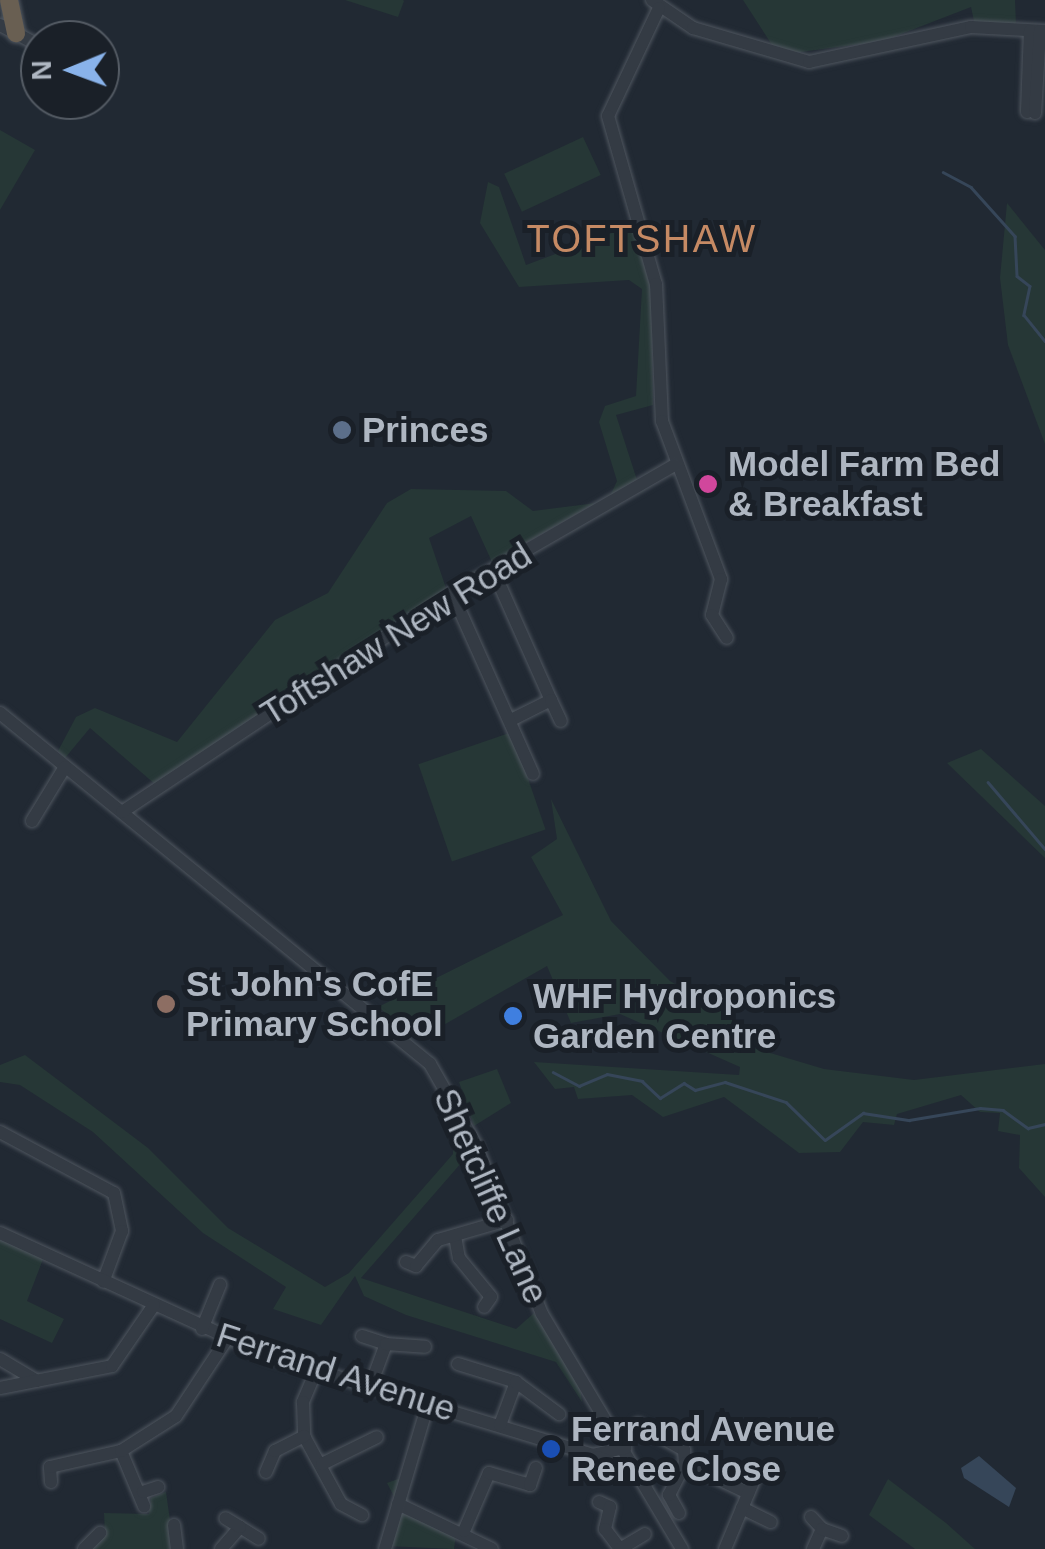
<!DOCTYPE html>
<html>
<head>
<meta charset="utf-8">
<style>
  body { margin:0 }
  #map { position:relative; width:1045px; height:1549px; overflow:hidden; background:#212933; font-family:Arial,sans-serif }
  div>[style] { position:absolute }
  .green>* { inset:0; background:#263736; transform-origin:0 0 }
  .water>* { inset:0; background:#364659 }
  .stream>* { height:2.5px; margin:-1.25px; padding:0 1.25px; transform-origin:1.25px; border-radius:1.25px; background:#364659 }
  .roads { filter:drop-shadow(0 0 2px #4f565f) drop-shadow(0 0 2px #4f565f) }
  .minor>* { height:12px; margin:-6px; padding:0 6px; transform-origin:6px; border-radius:6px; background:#343b44 }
  .highway>* { height:18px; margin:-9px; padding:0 9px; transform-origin:9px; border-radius:9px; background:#695f52 }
  .dots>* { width:28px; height:28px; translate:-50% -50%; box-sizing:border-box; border:5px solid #1a2028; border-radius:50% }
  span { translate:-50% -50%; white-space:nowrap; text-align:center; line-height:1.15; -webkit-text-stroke:10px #1a2028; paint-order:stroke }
  .poi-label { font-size:35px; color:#aeb6c1; font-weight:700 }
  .left { translate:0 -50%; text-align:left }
  .street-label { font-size:35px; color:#aeb6c1 }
  .neighbourhood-label { font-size:38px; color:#c68a64; letter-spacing:2.5px }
  .north { position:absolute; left:20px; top:20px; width:100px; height:100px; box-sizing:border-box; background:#1a2028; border:2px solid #555c65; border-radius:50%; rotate:269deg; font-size:28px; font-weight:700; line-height:40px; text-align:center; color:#aeb6c1 }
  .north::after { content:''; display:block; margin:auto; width:35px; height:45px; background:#89b3eb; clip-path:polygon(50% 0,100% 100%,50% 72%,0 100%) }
</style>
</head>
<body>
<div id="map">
  <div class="green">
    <i style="clip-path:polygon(345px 0,403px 0,404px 1px,398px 17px)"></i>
    <i style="clip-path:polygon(743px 0,1015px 0,1016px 24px,974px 21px,971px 7px,883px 41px,793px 53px,772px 45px)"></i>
    <i style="clip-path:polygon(0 130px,35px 150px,0 210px)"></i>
    <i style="left:583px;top:137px;width:42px;height:87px;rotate:65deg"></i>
    <i style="clip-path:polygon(488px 182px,499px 187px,526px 265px,633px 225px,651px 282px,653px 405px,616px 415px,637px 480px,610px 496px,617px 481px,599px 422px,605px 406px,636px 396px,642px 289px,629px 280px,519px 287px,480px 223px)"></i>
    <i style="clip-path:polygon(1007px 203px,1045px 250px,1045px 444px,1008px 345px,1000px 278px)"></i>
    <i style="clip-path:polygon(411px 489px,506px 491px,533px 511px,596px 503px,492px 562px,471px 516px,429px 538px,446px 588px,156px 785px,90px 728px,65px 758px,58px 751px,76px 717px,95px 708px,177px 742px,275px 620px,328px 593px,387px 503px)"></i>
    <i style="left:512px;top:732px;width:103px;height:99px;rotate:71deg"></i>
    <i style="clip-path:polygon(981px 749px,1045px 806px,1045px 858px,947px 763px)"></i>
    <i style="clip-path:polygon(551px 799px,611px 921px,670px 981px,743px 1024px,750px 1047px,824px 1069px,914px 1080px,1045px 1064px,1045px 1197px,1019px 1168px,1020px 1135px,998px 1131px,1000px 1113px,980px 1112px,961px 1095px,897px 1114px,894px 1125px,863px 1122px,840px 1152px,799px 1153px,724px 1097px,663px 1117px,632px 1095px,578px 1099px,574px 1087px,555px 1089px,534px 1062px,739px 1075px,740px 1067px,620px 1014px,571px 1023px,547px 966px,419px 1039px,378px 1007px,563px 915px,531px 857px,557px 839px)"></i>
    <i style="clip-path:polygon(25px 1055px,148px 1148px,228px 1228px,325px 1287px,349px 1273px,453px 1154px,453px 1114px,469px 1154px,361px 1278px,516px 1329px,534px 1313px,579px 1379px,582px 1402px,556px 1362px,406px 1315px,364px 1296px,355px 1276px,321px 1325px,273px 1309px,286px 1287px,203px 1233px,93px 1132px,20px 1085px,0 1082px,0 1065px)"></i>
    <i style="clip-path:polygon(497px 1069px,511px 1103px,474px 1126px,459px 1082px)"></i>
    <i style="clip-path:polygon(0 1233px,45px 1254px,27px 1301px,64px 1319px,52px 1343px,0 1319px)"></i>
    <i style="clip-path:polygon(406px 1476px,399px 1504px,457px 1527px,454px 1549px,386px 1546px,398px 1504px,387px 1483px)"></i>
    <i style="clip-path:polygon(888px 1479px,946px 1523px,975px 1549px,915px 1549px,869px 1515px)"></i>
    <i style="clip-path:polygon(166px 1492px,174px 1549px,87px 1549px,105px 1534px,104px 1513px,149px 1514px,151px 1498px)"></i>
  </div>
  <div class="water">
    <i style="clip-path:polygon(979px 1456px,1016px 1488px,1009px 1507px,964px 1478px,961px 1468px)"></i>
  </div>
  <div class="stream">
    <i style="left:943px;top:172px;width:32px;rotate:28deg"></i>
    <i style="left:971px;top:187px;width:66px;rotate:48.1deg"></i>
    <i style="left:1015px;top:236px;width:40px;rotate:87.1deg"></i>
    <i style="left:1017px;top:276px;width:16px;rotate:38deg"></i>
    <i style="left:1030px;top:286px;width:30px;rotate:102deg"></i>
    <i style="left:1024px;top:315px;width:33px;rotate:51deg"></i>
    <i style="left:988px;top:782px;width:88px;rotate:49.6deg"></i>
    <i style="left:553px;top:1072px;width:30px;rotate:28deg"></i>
    <i style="left:579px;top:1086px;width:30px;rotate:-23deg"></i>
    <i style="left:607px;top:1074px;width:36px;rotate:11deg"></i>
    <i style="left:642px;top:1081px;width:25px;rotate:43deg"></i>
    <i style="left:660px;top:1098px;width:28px;rotate:-32deg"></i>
    <i style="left:684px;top:1083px;width:13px;rotate:32deg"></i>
    <i style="left:695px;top:1090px;width:31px;rotate:-15deg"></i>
    <i style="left:725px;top:1082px;width:64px;rotate:18.2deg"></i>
    <i style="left:786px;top:1102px;width:54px;rotate:44.3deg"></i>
    <i style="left:825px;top:1140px;width:47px;rotate:-35.4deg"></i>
    <i style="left:863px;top:1113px;width:47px;rotate:8.7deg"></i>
    <i style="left:909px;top:1120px;width:72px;rotate:-9.6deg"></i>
    <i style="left:980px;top:1108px;width:23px;rotate:5deg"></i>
    <i style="left:1003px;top:1110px;width:31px;rotate:36deg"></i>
    <i style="left:1028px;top:1128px;width:17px;rotate:-13deg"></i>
  </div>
  <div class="roads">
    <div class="minor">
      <i style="left:652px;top:0;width:50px;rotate:34.3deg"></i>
      <i style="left:693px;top:28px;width:121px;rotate:16.3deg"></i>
      <i style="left:809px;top:62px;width:166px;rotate:-12.2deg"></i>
      <i style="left:971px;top:27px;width:74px;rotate:3.1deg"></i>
      <i style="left:659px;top:8px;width:119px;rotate:115.3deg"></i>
      <i style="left:608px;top:116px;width:175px;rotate:74.1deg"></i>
      <i style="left:656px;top:284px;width:137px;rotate:87.5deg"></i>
      <i style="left:662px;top:421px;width:169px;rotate:69.5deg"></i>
      <i style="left:721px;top:579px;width:37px;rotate:104deg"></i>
      <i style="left:712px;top:615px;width:27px;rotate:57deg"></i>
      <i style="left:0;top:25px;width:45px;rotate:27.7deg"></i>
      <i style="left:1027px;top:112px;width:81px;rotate:-87.9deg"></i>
      <i style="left:1035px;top:113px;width:82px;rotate:-86.5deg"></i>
      <i style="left:493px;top:570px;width:142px;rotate:66deg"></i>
      <i style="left:551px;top:700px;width:45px;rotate:153.4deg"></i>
      <i style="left:452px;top:593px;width:198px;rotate:65.9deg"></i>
      <i style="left:551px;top:700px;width:23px;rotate:65deg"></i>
      <i style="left:0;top:713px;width:555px;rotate:39.22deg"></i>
      <i style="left:430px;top:1064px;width:93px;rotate:60.4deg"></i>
      <i style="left:476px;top:1145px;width:181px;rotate:68.7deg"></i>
      <i style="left:542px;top:1314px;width:274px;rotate:59.2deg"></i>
      <i style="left:122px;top:812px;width:396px;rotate:-33.6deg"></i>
      <i style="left:452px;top:593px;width:257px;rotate:-29.9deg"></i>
      <i style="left:32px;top:821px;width:63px;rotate:-58.6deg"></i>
      <i style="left:0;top:1132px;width:129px;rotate:28.2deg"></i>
      <i style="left:114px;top:1193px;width:39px;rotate:78deg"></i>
      <i style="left:122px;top:1231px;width:54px;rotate:110.4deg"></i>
      <i style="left:0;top:1233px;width:296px;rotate:24.6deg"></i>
      <i style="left:269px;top:1356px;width:338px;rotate:17deg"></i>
      <i style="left:592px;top:1455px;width:34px;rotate:-12deg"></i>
      <i style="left:455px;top:1236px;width:22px;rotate:80deg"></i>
      <i style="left:459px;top:1258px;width:50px;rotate:50.6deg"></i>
      <i style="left:491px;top:1297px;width:12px;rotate:125deg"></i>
      <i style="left:406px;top:1262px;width:11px;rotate:22deg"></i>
      <i style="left:416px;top:1266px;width:34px;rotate:-50deg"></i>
      <i style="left:438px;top:1240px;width:72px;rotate:-16.2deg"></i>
      <i style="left:202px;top:1329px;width:48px;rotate:-67.8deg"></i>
      <i style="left:362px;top:1336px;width:25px;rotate:18deg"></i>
      <i style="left:0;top:1359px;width:43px;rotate:30.7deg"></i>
      <i style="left:458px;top:1364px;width:61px;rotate:17.2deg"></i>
      <i style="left:516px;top:1382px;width:46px;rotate:110.4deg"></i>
      <i style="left:316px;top:1371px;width:34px;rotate:113deg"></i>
      <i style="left:303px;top:1402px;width:34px;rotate:88deg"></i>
      <i style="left:304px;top:1436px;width:77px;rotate:61.4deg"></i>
      <i style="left:341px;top:1504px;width:24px;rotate:28deg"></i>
      <i style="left:516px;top:1382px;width:54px;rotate:36.7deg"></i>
      <i style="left:370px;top:1387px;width:46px;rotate:-69.6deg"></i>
      <i style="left:386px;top:1344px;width:39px;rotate:4deg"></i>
      <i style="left:0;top:1388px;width:114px;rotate:-11.1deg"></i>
      <i style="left:112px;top:1366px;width:74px;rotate:-55.5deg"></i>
      <i style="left:638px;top:1424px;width:53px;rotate:29.5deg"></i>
      <i style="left:684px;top:1450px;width:13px;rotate:86deg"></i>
      <i style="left:685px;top:1463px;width:70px;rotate:25.5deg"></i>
      <i style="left:121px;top:1451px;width:60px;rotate:67.3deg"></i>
      <i style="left:598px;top:1457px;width:42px;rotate:21deg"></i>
      <i style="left:322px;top:1464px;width:61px;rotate:-26.1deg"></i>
      <i style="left:266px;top:1472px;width:23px;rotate:-67deg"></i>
      <i style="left:275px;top:1451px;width:33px;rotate:-27deg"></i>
      <i style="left:51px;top:1482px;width:15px;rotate:-94deg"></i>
      <i style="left:50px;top:1467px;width:73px;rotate:-12.7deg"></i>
      <i style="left:121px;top:1451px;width:65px;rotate:-32.5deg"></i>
      <i style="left:176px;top:1416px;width:92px;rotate:-56.5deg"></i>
      <i style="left:143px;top:1492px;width:16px;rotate:-18deg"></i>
      <i style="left:599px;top:1502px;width:12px;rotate:24deg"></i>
      <i style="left:610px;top:1507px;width:23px;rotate:103deg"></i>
      <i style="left:605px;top:1529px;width:25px;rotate:53deg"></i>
      <i style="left:620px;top:1549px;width:29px;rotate:-31deg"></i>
      <i style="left:398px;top:1504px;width:104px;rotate:25.6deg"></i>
      <i style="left:742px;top:1508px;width:32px;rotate:26deg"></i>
      <i style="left:679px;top:1513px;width:21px;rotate:-119deg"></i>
      <i style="left:669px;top:1495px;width:36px;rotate:-63deg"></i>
      <i style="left:811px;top:1517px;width:16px;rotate:47deg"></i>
      <i style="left:174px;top:1525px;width:24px;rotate:83deg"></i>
      <i style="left:240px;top:1527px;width:22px;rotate:32deg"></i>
      <i style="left:464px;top:1531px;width:63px;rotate:-66.7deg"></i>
      <i style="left:489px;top:1473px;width:43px;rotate:16.3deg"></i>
      <i style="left:530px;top:1485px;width:18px;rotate:-71deg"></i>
      <i style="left:84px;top:1549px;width:23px;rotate:-45deg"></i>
      <i style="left:221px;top:1549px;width:29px;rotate:-49deg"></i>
      <i style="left:240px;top:1527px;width:17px;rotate:-149deg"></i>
      <i style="left:385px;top:1549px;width:151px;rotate:-73.5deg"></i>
      <i style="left:725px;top:1549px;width:80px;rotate:-67.3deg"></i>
      <i style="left:813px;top:1549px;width:22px;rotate:-66deg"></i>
      <i style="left:822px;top:1529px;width:21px;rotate:19deg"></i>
    </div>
    <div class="highway">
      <i style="left:9px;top:0;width:34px;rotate:78deg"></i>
    </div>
  </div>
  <div class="dots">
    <i style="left:342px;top:430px;background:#5c6f8a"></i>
    <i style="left:708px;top:484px;background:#d1479c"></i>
    <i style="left:166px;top:1004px;background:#8d6e63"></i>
    <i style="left:513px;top:1016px;background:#3f7fe0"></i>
    <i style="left:551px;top:1449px;background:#1a4fb4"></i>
  </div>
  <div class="poi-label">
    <span class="left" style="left:362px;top:430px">Princes</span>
    <span class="left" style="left:728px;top:484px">Model Farm Bed<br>&amp; Breakfast</span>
    <span class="left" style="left:186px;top:1004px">St John's CofE<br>Primary School</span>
    <span class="left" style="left:533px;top:1016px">WHF Hydroponics<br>Garden Centre</span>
    <span class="left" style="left:571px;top:1449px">Ferrand Avenue<br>Renee Close</span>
  </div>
  <div class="street-label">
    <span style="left:396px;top:634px;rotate:-32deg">Toftshaw New Road</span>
    <span style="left:491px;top:1196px;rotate:66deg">Shetcliffe Lane</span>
    <span style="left:336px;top:1372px;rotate:18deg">Ferrand Avenue</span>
  </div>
  <div class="neighbourhood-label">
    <span style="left:642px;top:240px">TOFTSHAW</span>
  </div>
  <div class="north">N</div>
</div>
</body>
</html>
